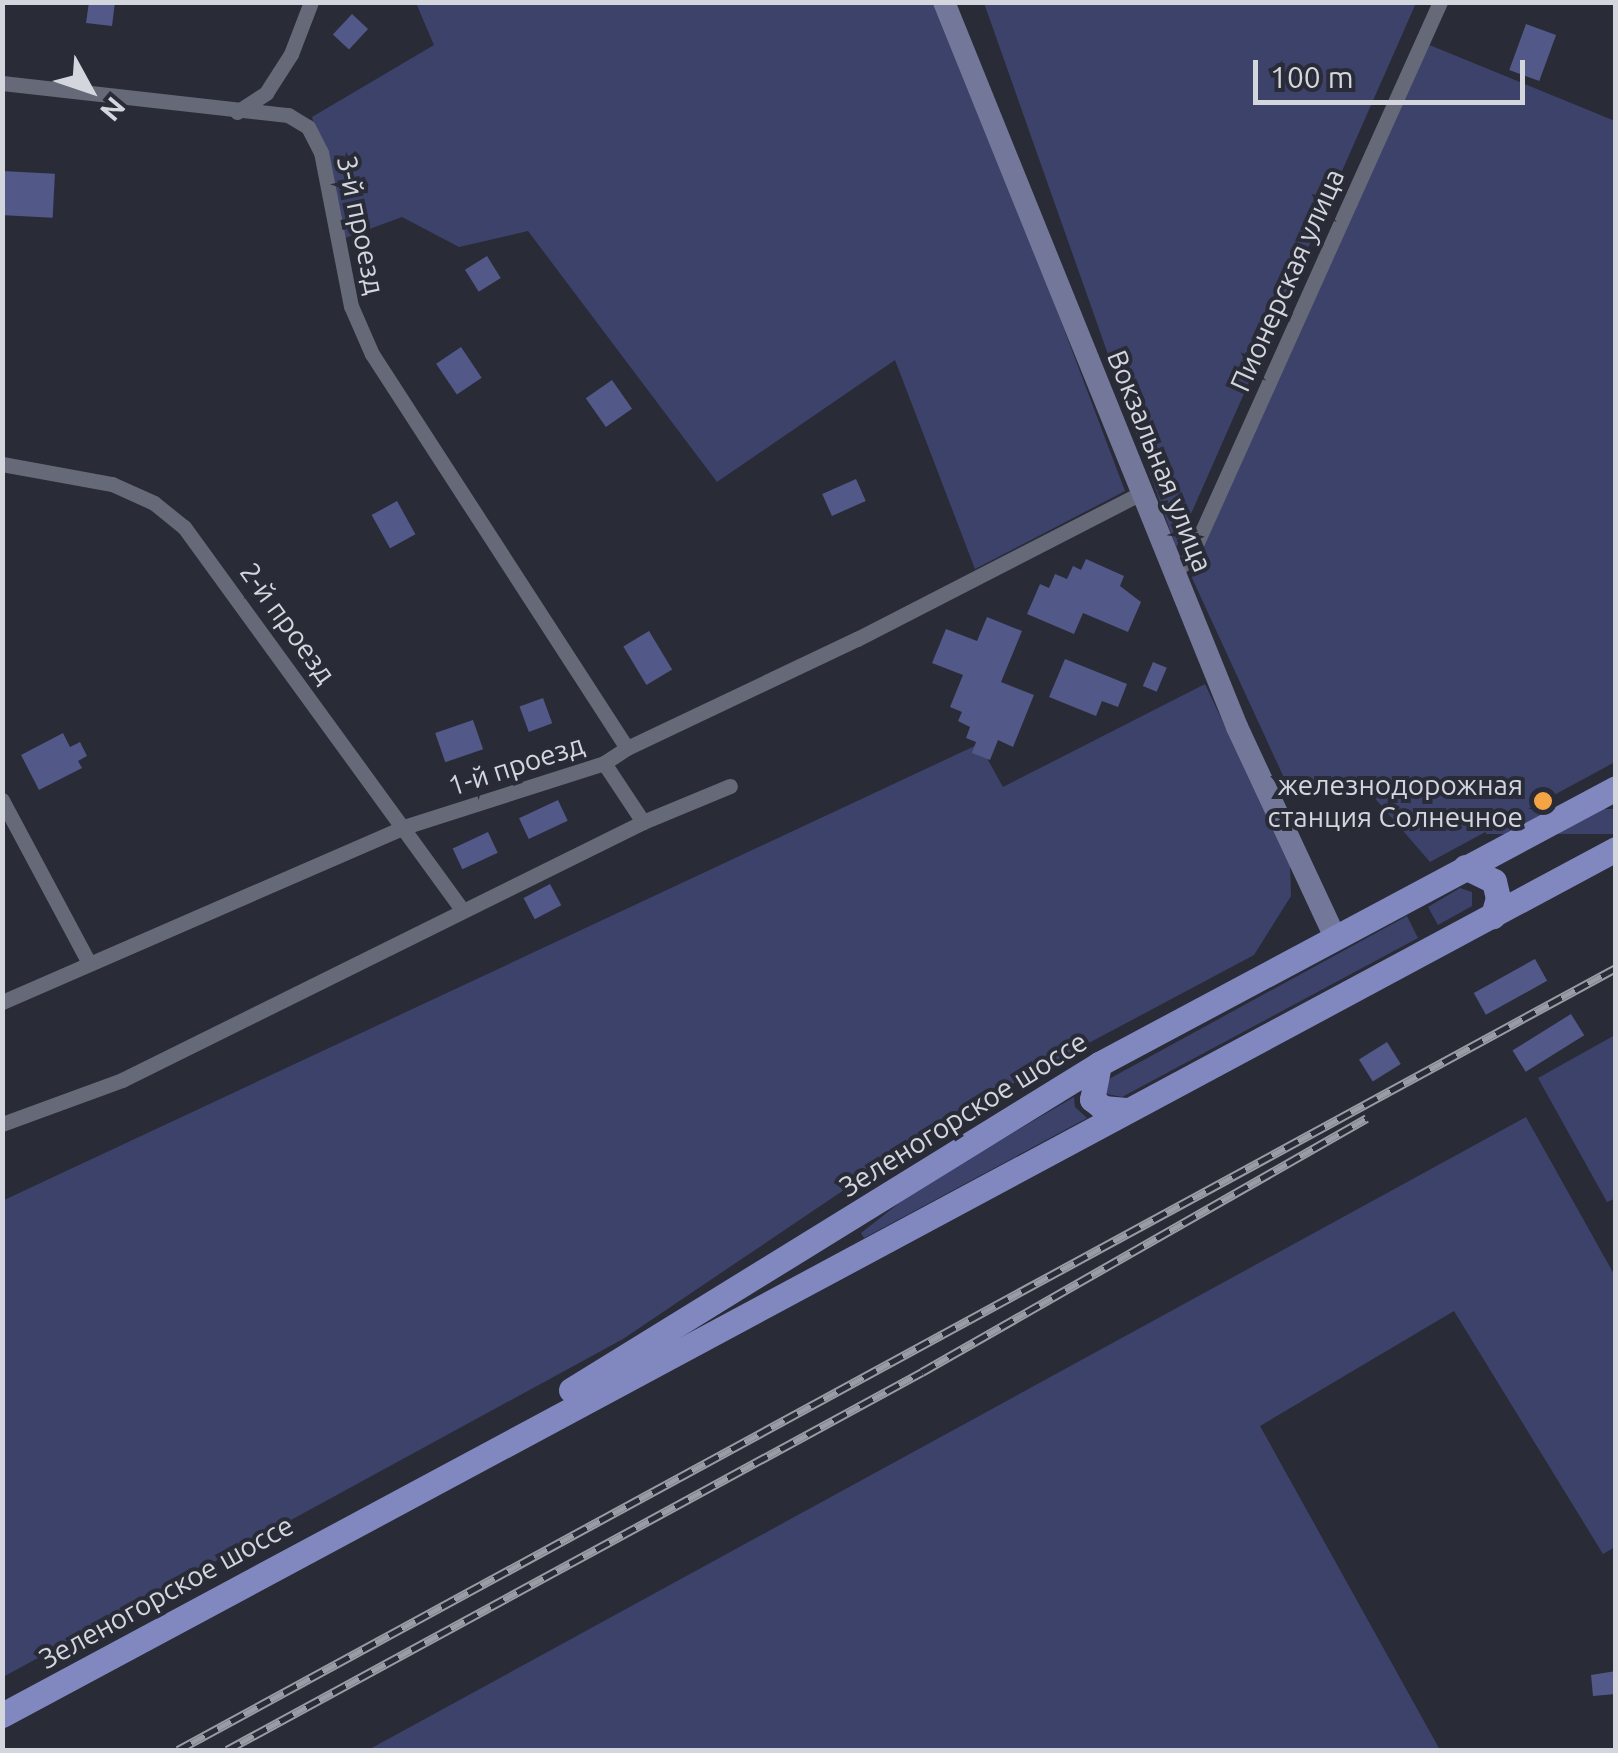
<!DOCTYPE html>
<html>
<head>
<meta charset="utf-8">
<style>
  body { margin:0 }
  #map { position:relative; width:1618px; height:1753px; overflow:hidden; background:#292b37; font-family:Ubuntu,sans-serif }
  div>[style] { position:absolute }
  .green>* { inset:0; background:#3d426b; transform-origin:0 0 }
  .building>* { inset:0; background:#525888; transform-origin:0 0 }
  .street>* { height:15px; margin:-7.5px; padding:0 7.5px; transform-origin:7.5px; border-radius:7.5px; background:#666977 }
  .secondary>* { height:22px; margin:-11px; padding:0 11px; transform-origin:11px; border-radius:11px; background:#73789b }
  .primary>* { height:25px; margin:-12.5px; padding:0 12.5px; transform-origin:12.5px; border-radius:12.5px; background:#8088bf }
  .rail>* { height:9px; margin-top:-4.5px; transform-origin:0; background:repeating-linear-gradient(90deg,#292b37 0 15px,#9a9ca5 0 30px); box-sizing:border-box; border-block:2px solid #9a9ca5 }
  .dots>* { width:28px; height:28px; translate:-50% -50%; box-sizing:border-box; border:5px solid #292b37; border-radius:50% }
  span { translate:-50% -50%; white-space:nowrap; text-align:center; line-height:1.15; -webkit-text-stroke:8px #292b37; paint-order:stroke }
  .street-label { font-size:28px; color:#d4d6de }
  .poi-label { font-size:28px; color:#d4d6de }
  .right { translate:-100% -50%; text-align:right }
  .frame { position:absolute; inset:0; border:5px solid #d4d6de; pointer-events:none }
  .north { position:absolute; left:40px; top:40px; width:100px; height:100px; -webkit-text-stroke:8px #292b37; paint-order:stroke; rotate:130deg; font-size:28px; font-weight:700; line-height:40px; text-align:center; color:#d4d6de }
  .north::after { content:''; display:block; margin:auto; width:35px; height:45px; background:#d4d6de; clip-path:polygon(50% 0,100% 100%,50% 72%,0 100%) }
  .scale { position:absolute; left:1253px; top:60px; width:272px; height:45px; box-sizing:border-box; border:5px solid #d4d6de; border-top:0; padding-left:12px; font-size:30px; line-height:35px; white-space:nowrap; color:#d4d6de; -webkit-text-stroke:8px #292b37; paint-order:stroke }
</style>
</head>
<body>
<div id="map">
  <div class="green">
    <i style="clip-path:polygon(416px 3px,941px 3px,1125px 491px,975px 569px,895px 360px,717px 482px,528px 231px,459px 247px,402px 217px,345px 238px,312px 117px,434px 45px)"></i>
    <i style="clip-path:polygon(984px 3px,1416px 3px,1176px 548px,1176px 547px)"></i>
    <i style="clip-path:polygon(1427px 44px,1615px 121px,1615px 762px,1430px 862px,1372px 795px,1291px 793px,1192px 578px,1200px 549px)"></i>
    <i style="clip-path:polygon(1205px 684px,1290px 864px,1291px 896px,1254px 955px,961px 1111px,623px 1339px,3px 1677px,2px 1201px,979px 744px,1003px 787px)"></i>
    <i style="left:1615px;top:809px;width:25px;height:129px;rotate:90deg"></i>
    <i style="clip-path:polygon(1460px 888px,1472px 892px,1472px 906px,1438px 925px,1428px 907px)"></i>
    <i style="clip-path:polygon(1407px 916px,1418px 938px,1122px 1097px,1107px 1094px,1104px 1087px,1109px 1079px)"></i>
    <i style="clip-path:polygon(1615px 1035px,1616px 1198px,1607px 1202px,1538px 1078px)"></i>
    <i style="clip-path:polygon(1074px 1097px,1075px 1107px,1087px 1118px,864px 1238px,861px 1233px,917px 1189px)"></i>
    <i style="clip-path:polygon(1526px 1117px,1615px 1276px,1615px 1547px,1603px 1554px,1454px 1311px,1260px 1426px,1440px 1750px,368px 1750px)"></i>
  </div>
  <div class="building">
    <i style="clip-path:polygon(89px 2px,115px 2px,112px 26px,86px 23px)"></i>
    <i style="left:352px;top:14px;width:22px;height:28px;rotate:43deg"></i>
    <i style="left:1526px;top:24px;width:32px;height:49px;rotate:20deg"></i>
    <i style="left:2px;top:171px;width:53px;height:44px;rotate:3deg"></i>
    <i style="left:487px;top:256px;width:26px;height:26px;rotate:58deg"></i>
    <i style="left:461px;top:347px;width:37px;height:30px;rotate:56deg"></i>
    <i style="left:612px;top:380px;width:35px;height:32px;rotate:55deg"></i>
    <i style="left:856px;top:479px;width:24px;height:37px;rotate:66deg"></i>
    <i style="left:397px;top:501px;width:38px;height:29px;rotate:61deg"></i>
    <i style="clip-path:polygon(1086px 559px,1124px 576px,1120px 586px,1141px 602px,1128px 632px,1083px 613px,1074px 634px,1027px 614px,1040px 584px,1049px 588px,1055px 574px,1067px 579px,1073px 566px,1081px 570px)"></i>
    <i style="clip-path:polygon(987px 617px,1022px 631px,1001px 682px,1034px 695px,1013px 747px,998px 740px,990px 760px,972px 753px,976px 742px,966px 738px,970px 727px,958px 721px,962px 712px,950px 707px,963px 675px,932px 663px,946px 629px,977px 641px)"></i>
    <i style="left:649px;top:631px;width:45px;height:30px;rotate:59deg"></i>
    <i style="clip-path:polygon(1065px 659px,1127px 684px,1118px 707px,1102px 701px,1096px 716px,1049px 697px)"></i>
    <i style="left:1153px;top:662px;width:15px;height:26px;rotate:23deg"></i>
    <i style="left:543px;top:698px;width:27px;height:25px;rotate:70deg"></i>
    <i style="left:473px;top:720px;width:31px;height:40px;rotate:71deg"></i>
    <i style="clip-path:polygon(63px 733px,70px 747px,80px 742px,87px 756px,78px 761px,82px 768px,39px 790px,21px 755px)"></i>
    <i style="left:558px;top:800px;width:23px;height:43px;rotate:65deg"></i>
    <i style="left:488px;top:832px;width:23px;height:39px;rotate:65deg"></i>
    <i style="left:550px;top:884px;width:24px;height:30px;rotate:62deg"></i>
    <i style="left:1535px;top:959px;width:25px;height:70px;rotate:61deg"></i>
    <i style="left:1571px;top:1014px;width:25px;height:69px;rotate:58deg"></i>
    <i style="left:1387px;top:1042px;width:26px;height:33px;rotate:58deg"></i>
    <i style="clip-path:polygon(1616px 1671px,1616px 1694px,1593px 1696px,1591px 1675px)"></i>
  </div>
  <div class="street">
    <i style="left:2px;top:83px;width:288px;rotate:6.4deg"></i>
    <i style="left:288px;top:115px;width:23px;rotate:31deg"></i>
    <i style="left:308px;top:127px;width:28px;rotate:63deg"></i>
    <i style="left:321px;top:152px;width:157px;rotate:79deg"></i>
    <i style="left:351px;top:306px;width:52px;rotate:66.4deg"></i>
    <i style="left:372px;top:354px;width:469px;rotate:57.1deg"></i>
    <i style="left:237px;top:112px;width:35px;rotate:-33deg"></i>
    <i style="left:266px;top:93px;width:46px;rotate:-57.3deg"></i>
    <i style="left:291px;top:54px;width:56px;rotate:-69deg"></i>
    <i style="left:2px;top:464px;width:112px;rotate:10.3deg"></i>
    <i style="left:112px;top:484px;width:46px;rotate:24.3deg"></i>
    <i style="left:154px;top:503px;width:38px;rotate:39deg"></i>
    <i style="left:184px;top:527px;width:473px;rotate:54deg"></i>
    <i style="left:1173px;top:573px;width:23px;rotate:-41deg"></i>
    <i style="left:1190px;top:558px;width:610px;rotate:-65.79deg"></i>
    <i style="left:604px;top:763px;width:71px;rotate:56.5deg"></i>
    <i style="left:2px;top:800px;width:185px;rotate:61.9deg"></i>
    <i style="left:2px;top:1002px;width:438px;rotate:-23.5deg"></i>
    <i style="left:404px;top:827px;width:210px;rotate:-17.7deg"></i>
    <i style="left:604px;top:763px;width:27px;rotate:-33deg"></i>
    <i style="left:627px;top:748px;width:255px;rotate:-25.4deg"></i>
    <i style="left:857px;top:639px;width:317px;rotate:-27.2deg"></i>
    <i style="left:2px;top:1124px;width:128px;rotate:-20.1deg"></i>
    <i style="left:122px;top:1080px;width:581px;rotate:-26.34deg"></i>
    <i style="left:643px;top:822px;width:94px;rotate:-22.5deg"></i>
  </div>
  <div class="secondary">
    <i style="left:944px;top:2px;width:782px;rotate:67.99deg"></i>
    <i style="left:1237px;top:727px;width:232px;rotate:65deg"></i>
  </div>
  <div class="primary">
    <i style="left:1465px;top:867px;width:32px;rotate:26deg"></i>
    <i style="left:1494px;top:881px;width:17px;rotate:77deg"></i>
    <i style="left:1498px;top:898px;width:19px;rotate:106deg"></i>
    <i style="left:1099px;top:1064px;width:36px;rotate:101deg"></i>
    <i style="left:1092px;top:1099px;width:14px;rotate:39deg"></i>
    <i style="left:1103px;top:1108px;width:23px;rotate:5deg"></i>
    <i style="left:571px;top:1390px;width:621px;rotate:-31.69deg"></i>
    <i style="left:1099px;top:1064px;width:586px;rotate:-28.1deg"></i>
    <i style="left:2px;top:1715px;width:1832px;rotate:-28.22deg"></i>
  </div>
  <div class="rail">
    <i style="left:178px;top:1750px;width:1637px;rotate:-28.54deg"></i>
    <i style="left:227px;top:1750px;width:791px;rotate:-28.54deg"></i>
    <i style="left:922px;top:1372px;width:512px;rotate:-29.72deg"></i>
  </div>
  <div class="dots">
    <i style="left:1543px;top:801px;background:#f4a444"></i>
  </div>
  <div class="street-label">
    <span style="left:361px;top:225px;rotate:78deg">3-й проезд</span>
    <span style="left:1287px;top:280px;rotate:-66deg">Пионерская улица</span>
    <span style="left:1160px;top:461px;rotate:68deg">Вокзальная улица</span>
    <span style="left:288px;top:623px;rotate:54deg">2-й проезд</span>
    <span style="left:516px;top:765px;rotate:-18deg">1-й проезд</span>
    <span style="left:963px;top:1114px;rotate:-32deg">Зеленогорское шоссе</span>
    <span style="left:166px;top:1592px;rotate:-29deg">Зеленогорское шоссе</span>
  </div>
  <div class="poi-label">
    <span class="right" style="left:1523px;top:801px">железнодорожная<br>станция Солнечное</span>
  </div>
  <div class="frame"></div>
  <div class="north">N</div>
  <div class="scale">100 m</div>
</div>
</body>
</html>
